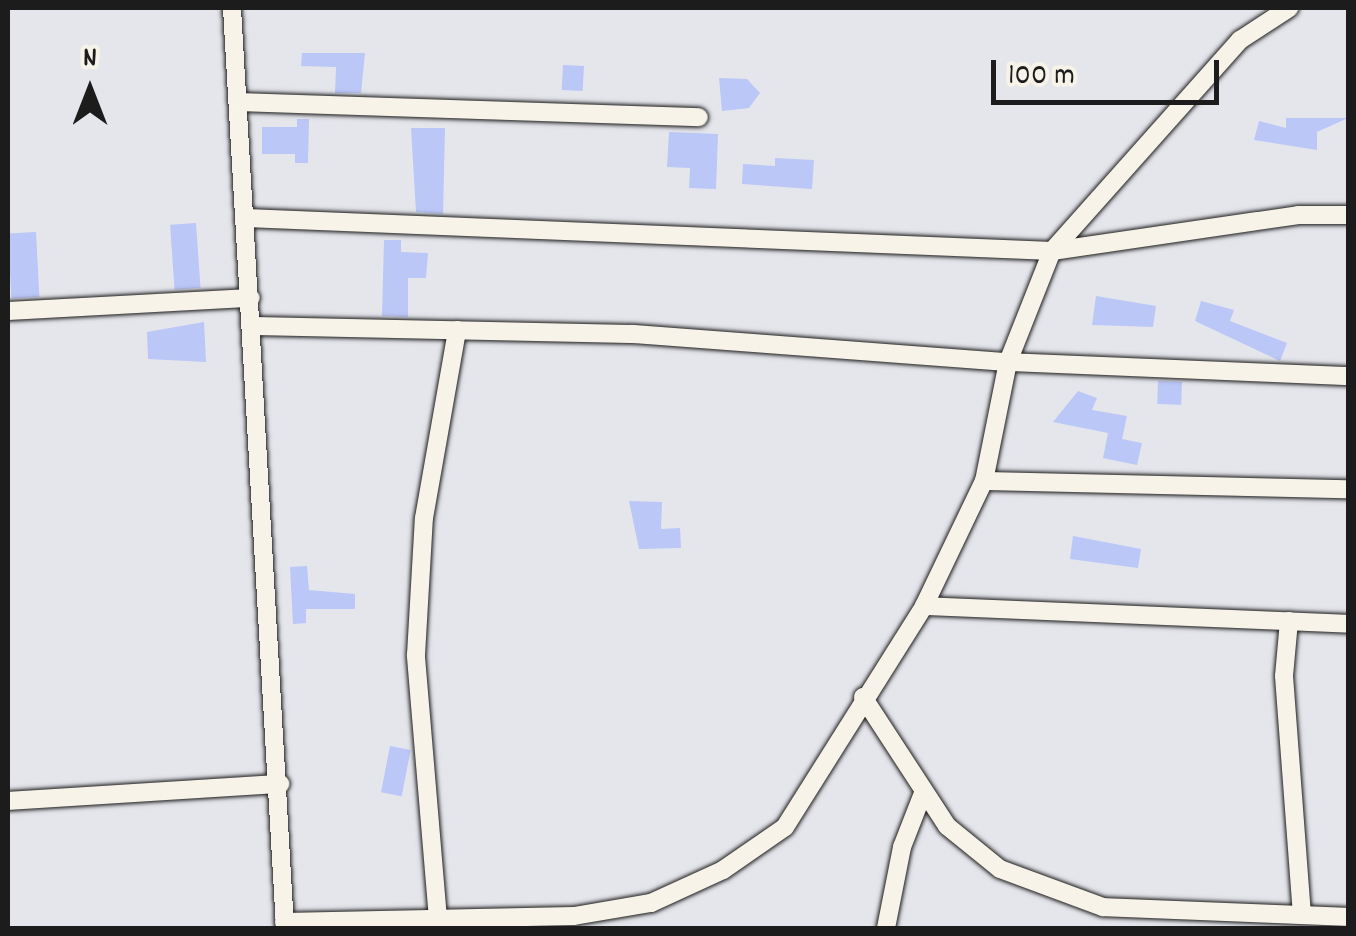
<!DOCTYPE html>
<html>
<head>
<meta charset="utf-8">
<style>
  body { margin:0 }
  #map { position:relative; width:1356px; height:936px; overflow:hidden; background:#e5e6ec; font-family:Dekko,sans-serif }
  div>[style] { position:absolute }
  .building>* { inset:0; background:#bac7f7; transform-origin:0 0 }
  .roads { filter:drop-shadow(0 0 2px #1c1c1c) drop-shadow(0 0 2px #1c1c1c) }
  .minor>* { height:18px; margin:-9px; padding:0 9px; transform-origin:9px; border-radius:9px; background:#f7f3e8 }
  span { translate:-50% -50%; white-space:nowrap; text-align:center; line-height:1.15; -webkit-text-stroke:9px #f7f3e8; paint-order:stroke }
  .frame { position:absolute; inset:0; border:10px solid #1c1c1c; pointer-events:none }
  .north { position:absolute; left:40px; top:40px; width:100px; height:100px; -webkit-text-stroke:8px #f7f3e8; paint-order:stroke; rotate:0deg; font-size:28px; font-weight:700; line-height:40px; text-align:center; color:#1c1c1c }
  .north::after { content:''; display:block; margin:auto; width:35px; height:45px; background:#1c1c1c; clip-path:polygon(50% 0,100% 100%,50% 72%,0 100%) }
  .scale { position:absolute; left:991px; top:60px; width:228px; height:45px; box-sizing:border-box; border:5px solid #1c1c1c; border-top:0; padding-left:12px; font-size:30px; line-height:35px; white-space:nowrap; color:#1c1c1c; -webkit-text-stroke:8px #f7f3e8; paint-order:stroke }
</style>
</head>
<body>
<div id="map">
  <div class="building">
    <i style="clip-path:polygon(302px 53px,365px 53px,361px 93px,335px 93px,336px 67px,301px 66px)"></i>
    <i style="left:563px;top:65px;width:21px;height:25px;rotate:3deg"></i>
    <i style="clip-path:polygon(719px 78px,747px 79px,760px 93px,749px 108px,722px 111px)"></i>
    <i style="clip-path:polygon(1286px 118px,1348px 118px,1317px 132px,1317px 150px,1254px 140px,1259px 121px,1286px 128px)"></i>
    <i style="clip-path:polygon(297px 119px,309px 119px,308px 163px,295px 163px,295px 154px,262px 154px,262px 127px,297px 127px)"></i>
    <i style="clip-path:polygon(411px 128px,445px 128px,443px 214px,416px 212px)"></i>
    <i style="clip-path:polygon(669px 132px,718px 134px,716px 189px,689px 188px,690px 168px,667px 167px)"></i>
    <i style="clip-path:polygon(775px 158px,814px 160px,812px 189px,742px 184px,743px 164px,775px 166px)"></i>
    <i style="left:196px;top:223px;width:65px;height:26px;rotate:86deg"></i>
    <i style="left:36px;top:232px;width:65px;height:28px;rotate:87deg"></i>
    <i style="clip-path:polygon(384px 240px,401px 240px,401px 252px,428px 253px,426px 278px,408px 278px,408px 317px,382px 316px)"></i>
    <i style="clip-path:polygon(1096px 296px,1156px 306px,1153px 327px,1092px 325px)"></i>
    <i style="clip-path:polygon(1201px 301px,1234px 310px,1230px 321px,1287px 343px,1280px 361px,1195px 321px)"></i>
    <i style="clip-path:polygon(204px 322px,206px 362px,148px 359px,147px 332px)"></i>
    <i style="left:1158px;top:381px;width:24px;height:23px;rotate:2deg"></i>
    <i style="clip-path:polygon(1078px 391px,1097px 398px,1092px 410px,1127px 416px,1122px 439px,1142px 443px,1137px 465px,1103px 458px,1108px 433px,1053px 422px)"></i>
    <i style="clip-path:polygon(629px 501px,662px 502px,661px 529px,680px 528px,681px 548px,639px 549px)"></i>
    <i style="clip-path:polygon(1073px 536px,1141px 549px,1138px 568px,1070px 559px)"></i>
    <i style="clip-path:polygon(307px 566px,309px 590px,355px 594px,355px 609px,306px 609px,306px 623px,293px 624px,290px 567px)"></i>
    <i style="left:390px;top:746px;width:21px;height:47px;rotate:11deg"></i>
  </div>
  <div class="roads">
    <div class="minor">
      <i style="left:232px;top:8px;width:922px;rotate:86.7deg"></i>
      <i style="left:239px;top:102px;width:460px;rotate:1.9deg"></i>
      <i style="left:246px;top:218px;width:807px;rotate:2.34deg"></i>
      <i style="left:1052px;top:251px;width:249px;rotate:-8.3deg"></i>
      <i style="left:1298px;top:215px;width:50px"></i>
      <i style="left:8px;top:311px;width:243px;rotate:-3.1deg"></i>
      <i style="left:252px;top:326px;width:381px;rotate:1.2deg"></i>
      <i style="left:633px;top:334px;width:376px;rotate:4.3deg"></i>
      <i style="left:1008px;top:362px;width:340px;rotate:2.4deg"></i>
      <i style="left:984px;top:481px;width:364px;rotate:1.3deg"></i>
      <i style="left:924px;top:606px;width:424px;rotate:2.4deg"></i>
      <i style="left:1289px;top:621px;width:55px;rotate:95.2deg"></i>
      <i style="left:1284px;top:676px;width:238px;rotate:85.7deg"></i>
      <i style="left:863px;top:697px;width:154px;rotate:56.9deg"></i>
      <i style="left:947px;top:826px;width:68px;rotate:39.1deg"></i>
      <i style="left:1000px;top:869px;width:110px;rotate:20.3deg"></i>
      <i style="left:1103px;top:907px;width:245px;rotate:2.3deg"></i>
      <i style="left:8px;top:801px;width:273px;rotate:-3.6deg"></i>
      <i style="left:438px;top:919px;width:265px;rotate:-94.8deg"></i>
      <i style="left:416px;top:655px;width:137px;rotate:-86.7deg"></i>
      <i style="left:424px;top:518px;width:191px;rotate:-80deg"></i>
      <i style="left:284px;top:922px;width:290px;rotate:-1.2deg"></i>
      <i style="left:574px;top:916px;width:78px;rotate:-9.6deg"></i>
      <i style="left:651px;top:903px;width:79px;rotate:-24.6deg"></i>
      <i style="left:723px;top:870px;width:75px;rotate:-34.7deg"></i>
      <i style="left:785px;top:827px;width:261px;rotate:-57.8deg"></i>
      <i style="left:924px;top:606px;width:139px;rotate:-64.4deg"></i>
      <i style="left:984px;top:481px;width:121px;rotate:-78.6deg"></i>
      <i style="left:1008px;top:362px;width:119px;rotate:-68.4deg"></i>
      <i style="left:1052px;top:251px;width:283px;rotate:-48.3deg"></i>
      <i style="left:1240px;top:40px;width:59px;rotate:-33.1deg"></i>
      <i style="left:886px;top:928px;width:83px;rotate:-78.8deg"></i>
      <i style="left:902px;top:847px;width:58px;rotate:-68.7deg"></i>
    </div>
  </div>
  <div class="frame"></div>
  <div class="north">N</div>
  <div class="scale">100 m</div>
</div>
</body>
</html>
